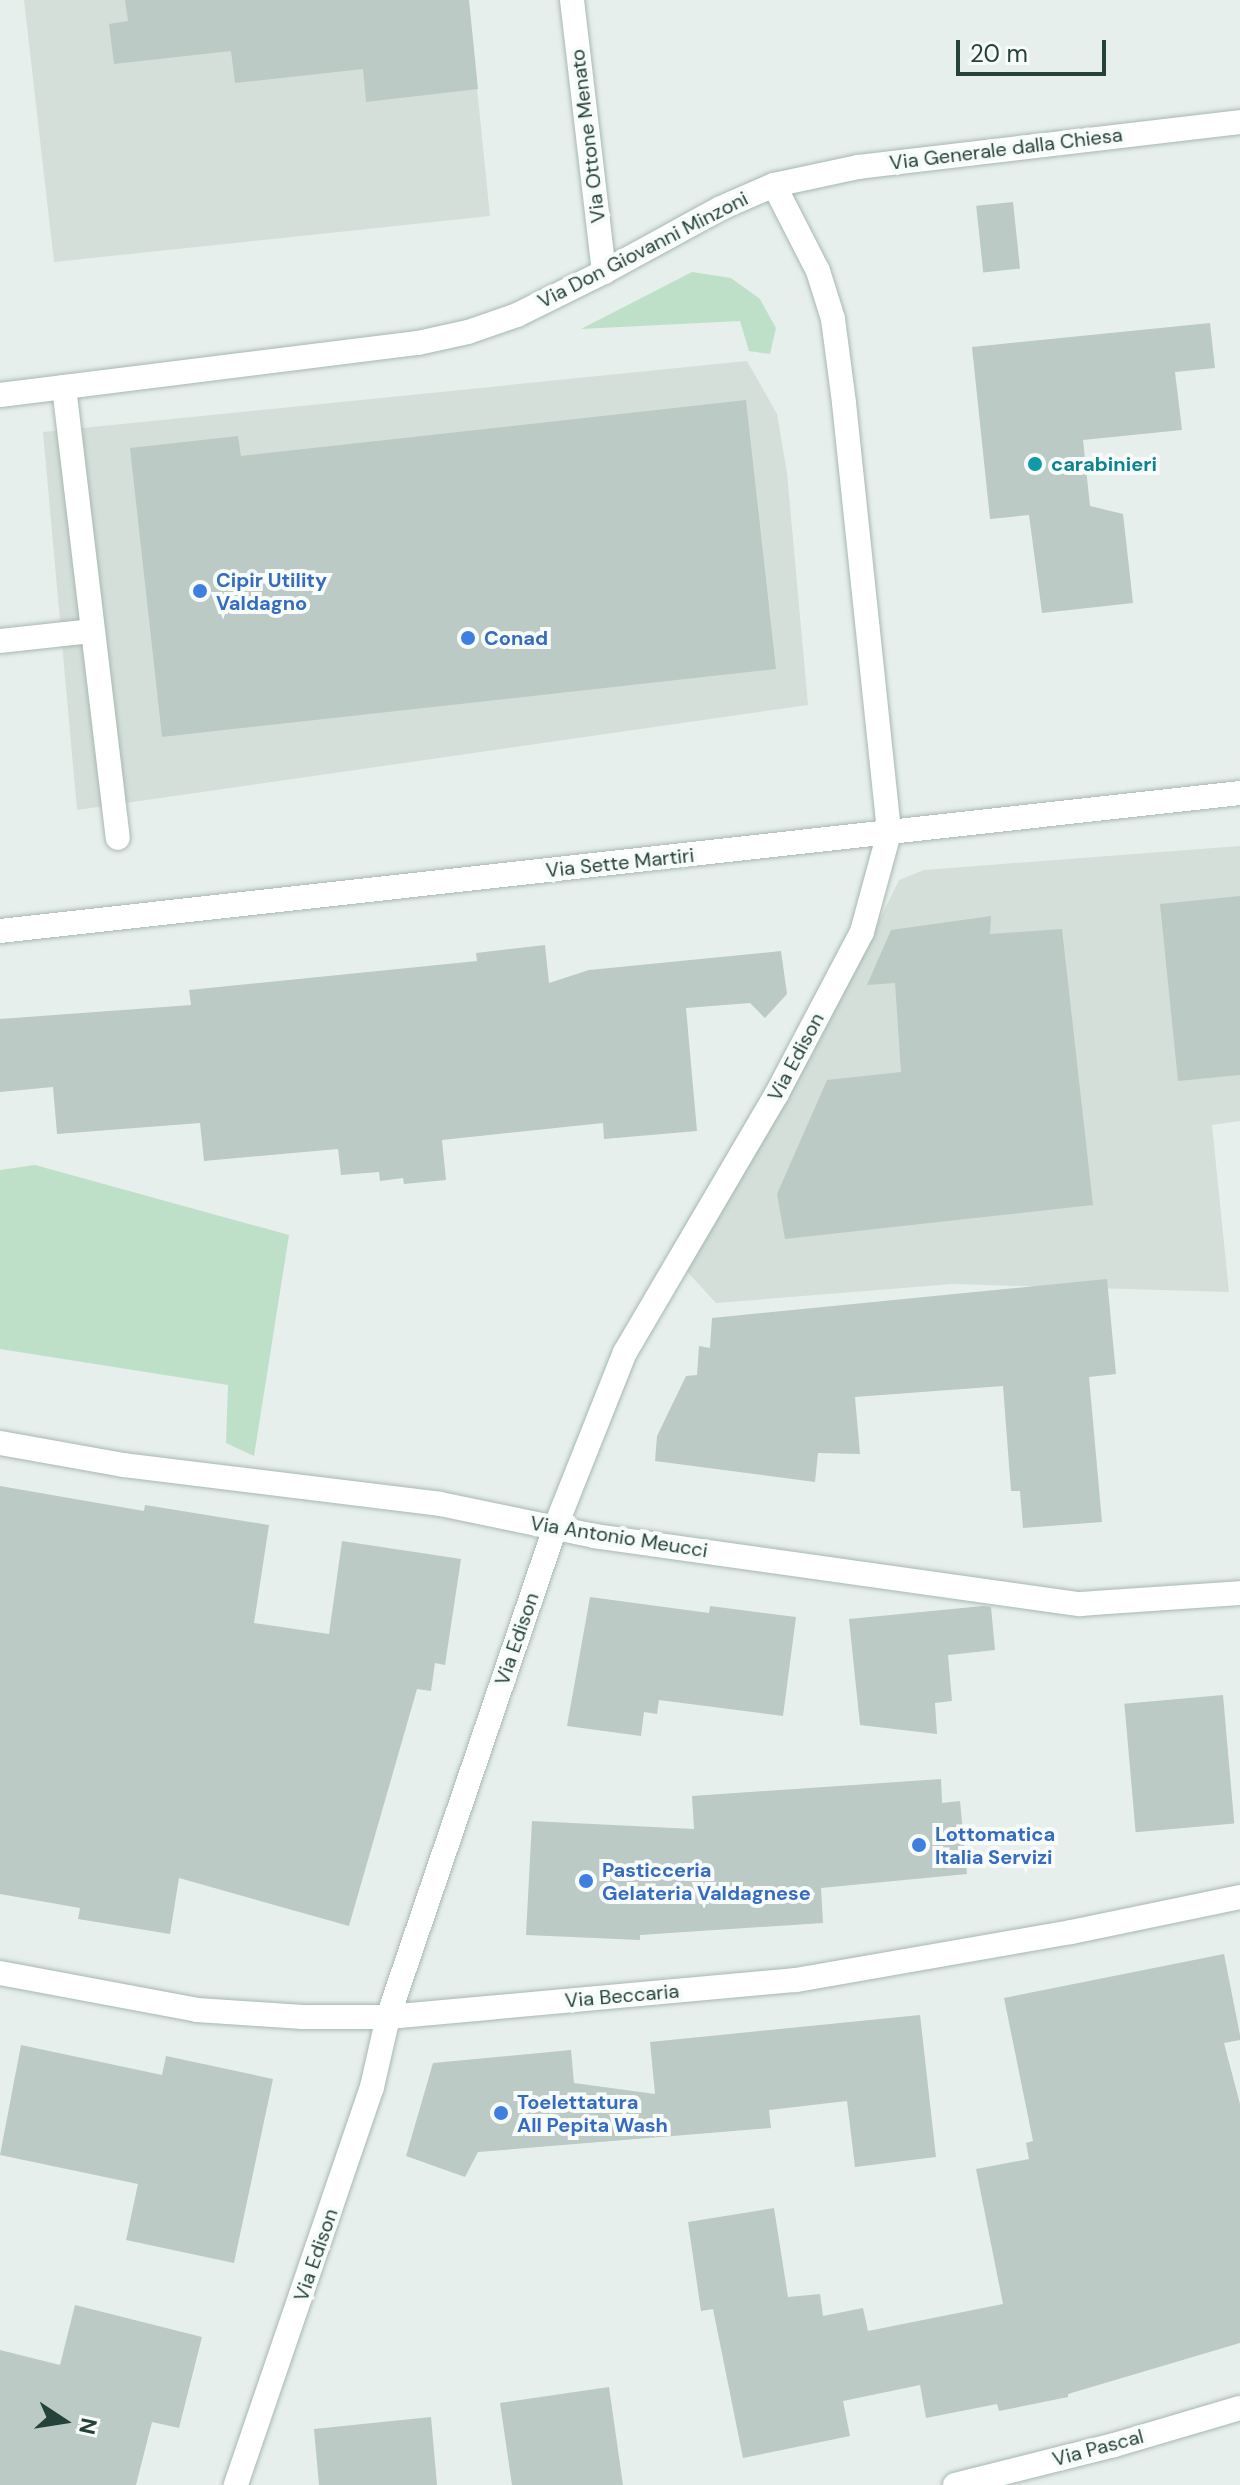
<!DOCTYPE html>
<html>
<head>
<meta charset="utf-8">
<style>
  body { margin:0 }
  #map { position:relative; width:1240px; height:2485px; overflow:hidden; background:#e6efeb; font-family:"DM Sans",sans-serif }
  div>[style] { position:absolute }
  .built>* { inset:0; background:#d4dfda }
  .green>* { inset:0; background:#bfe0c8 }
  .building>* { inset:0; background:#bbcac4; transform-origin:0 0 }
  .roads { filter:drop-shadow(0 0 2px #a8b8b2) drop-shadow(0 0 2px #a8b8b2) }
  .minor>* { height:24px; margin:-12px; padding:0 12px; transform-origin:12px; border-radius:12px; background:#fff }
  .tertiary>* { height:24px; margin:-12px; padding:0 12px; transform-origin:12px; border-radius:12px; background:#fff }
  .secondary>* { height:24px; margin:-12px; padding:0 12px; transform-origin:12px; border-radius:12px; background:#fff }
  .dots>* { width:22px; height:22px; translate:-50% -50%; box-sizing:border-box; border:4px solid #f7fbf9; border-radius:50% }
  span { translate:-50% -50%; white-space:nowrap; text-align:center; line-height:1.15; -webkit-text-stroke:8px #f7fbf9; paint-order:stroke }
  .street-label { font-size:20px; color:#24423a }
  .culture-label { font-size:20px; color:#0d838f; font-weight:700 }
  .left { translate:0 -50%; text-align:left }
  .shop-label { font-size:20px; color:#366cbe; font-weight:700 }
  .north { position:absolute; left:24px; top:2381px; width:80px; height:80px; -webkit-text-stroke:6px #f7fbf9; paint-order:stroke; rotate:102deg; font-size:22px; font-weight:700; line-height:32px; text-align:center; color:#24423a }
  .north::after { content:''; display:block; margin:auto; width:28px; height:36px; background:#24423a; clip-path:polygon(50% 0,100% 100%,50% 72%,0 100%) }
  .scale { position:absolute; left:956px; top:40px; width:150px; height:36px; box-sizing:border-box; border:4px solid #24423a; border-top:0; padding-left:10px; font-size:24px; line-height:28px; white-space:nowrap; color:#24423a; -webkit-text-stroke:6px #f7fbf9; paint-order:stroke }
</style>
</head>
<body>
<div id="map">
  <div class="built">
    <i style="clip-path:polygon(24px 0,468px 0,490px 216px,54px 262px)"></i>
    <i style="clip-path:polygon(747px 361px,777px 414px,787px 473px,808px 705px,77px 810px,43px 432px)"></i>
    <i style="clip-path:polygon(1240px 846px,1240px 1121px,1212px 1125px,1229px 1292px,953px 1284px,716px 1303px,669px 1252px,837px 966px,843px 941px,877px 925px,899px 880px,924px 870px)"></i>
  </div>
  <div class="green">
    <i style="clip-path:polygon(692px 272px,731px 278px,760px 299px,776px 328px,770px 354px,749px 351px,740px 321px,581px 329px)"></i>
    <i style="clip-path:polygon(35px 1165px,289px 1235px,254px 1456px,226px 1443px,228px 1385px,0 1349px,0 1170px)"></i>
  </div>
  <div class="building">
    <i style="clip-path:polygon(125px 0,469px 0,478px 89px,366px 102px,363px 69px,235px 83px,231px 51px,114px 64px,109px 24px,128px 21px)"></i>
    <i style="left:1013px;top:202px;width:67px;height:37px;rotate:84deg"></i>
    <i style="clip-path:polygon(1210px 323px,1215px 368px,1175px 372px,1182px 430px,1083px 440px,1090px 506px,1123px 514px,1133px 603px,1042px 613px,1029px 515px,990px 519px,972px 347px)"></i>
    <i style="clip-path:polygon(746px 400px,776px 669px,162px 737px,130px 448px,238px 436px,241px 456px)"></i>
    <i style="clip-path:polygon(1240px 896px,1240px 1075px,1178px 1081px,1160px 904px)"></i>
    <i style="clip-path:polygon(991px 916px,990px 934px,1062px 929px,1093px 1205px,785px 1239px,777px 1194px,827px 1080px,901px 1072px,895px 983px,867px 985px,891px 930px)"></i>
    <i style="clip-path:polygon(545px 945px,549px 983px,589px 970px,781px 951px,787px 994px,765px 1018px,750px 1003px,686px 1008px,697px 1131px,604px 1139px,603px 1123px,442px 1140px,446px 1180px,404px 1184px,403px 1178px,380px 1181px,379px 1172px,341px 1175px,338px 1149px,204px 1161px,200px 1123px,57px 1134px,53px 1087px,0 1092px,0 1019px,191px 1005px,189px 990px,477px 961px,476px 953px)"></i>
    <i style="clip-path:polygon(1107px 1279px,1116px 1374px,1089px 1377px,1102px 1522px,1023px 1528px,1020px 1491px,1011px 1491px,1003px 1386px,855px 1397px,860px 1454px,818px 1453px,815px 1482px,655px 1461px,657px 1436px,686px 1376px,697px 1375px,699px 1346px,710px 1348px,712px 1318px)"></i>
    <i style="clip-path:polygon(0 1486px,144px 1511px,145px 1505px,269px 1525px,254px 1623px,329px 1634px,342px 1541px,461px 1559px,445px 1665px,435px 1663px,431px 1691px,417px 1689px,349px 1926px,179px 1878px,170px 1934px,78px 1919px,80px 1908px,0 1894px)"></i>
    <i style="clip-path:polygon(590px 1597px,709px 1613px,710px 1606px,796px 1617px,783px 1716px,659px 1700px,657px 1714px,644px 1712px,641px 1736px,567px 1726px)"></i>
    <i style="clip-path:polygon(983px 1606px,991px 1607px,995px 1650px,948px 1655px,952px 1701px,935px 1703px,937px 1734px,860px 1725px,849px 1619px)"></i>
    <i style="left:1223px;top:1695px;width:129px;height:99px;rotate:85deg"></i>
    <i style="clip-path:polygon(941px 1779px,942px 1803px,960px 1801px,967px 1874px,821px 1888px,823px 1923px,640px 1935px,640px 1940px,526px 1935px,532px 1821px,694px 1829px,692px 1796px)"></i>
    <i style="clip-path:polygon(1224px 1954px,1240px 2035px,1240px 2040px,1224px 2043px,1240px 2104px,1240px 2343px,1068px 2394px,1068px 2397px,999px 2411px,997px 2404px,926px 2418px,920px 2385px,843px 2401px,850px 2436px,743px 2458px,713px 2309px,701px 2311px,688px 2222px,774px 2208px,788px 2297px,820px 2294px,823px 2316px,863px 2308px,868px 2331px,1003px 2304px,976px 2169px,1029px 2159px,1026px 2143px,1033px 2141px,1004px 1998px)"></i>
    <i style="clip-path:polygon(920px 2015px,936px 2157px,855px 2167px,847px 2101px,769px 2110px,771px 2128px,478px 2152px,465px 2177px,406px 2156px,433px 2063px,571px 2050px,574px 2083px,655px 2094px,650px 2042px)"></i>
    <i style="clip-path:polygon(21px 2045px,162px 2075px,166px 2056px,273px 2079px,234px 2263px,126px 2240px,138px 2184px,0 2155px)"></i>
    <i style="clip-path:polygon(75px 2305px,202px 2337px,179px 2428px,152px 2422px,136px 2485px,0 2485px,0 2350px,60px 2365px)"></i>
    <i style="clip-path:polygon(609px 2387px,623px 2485px,512px 2485px,500px 2403px)"></i>
    <i style="clip-path:polygon(431px 2417px,437px 2485px,319px 2485px,314px 2429px)"></i>
  </div>
  <div class="roads">
    <div class="minor">
      <i style="left:572px;top:0;width:274px;rotate:83.3deg"></i>
      <i style="left:774px;top:185px;width:86px;rotate:-12.1deg"></i>
      <i style="left:858px;top:167px;width:385px;rotate:-6.7deg"></i>
      <i style="left:64px;top:387px;width:454px;rotate:83.2deg"></i>
      <i style="left:0;top:395px;width:421px;rotate:-7.1deg"></i>
      <i style="left:418px;top:343px;width:51px;rotate:-12.4deg"></i>
      <i style="left:468px;top:332px;width:52px;rotate:-19.1deg"></i>
      <i style="left:517px;top:315px;width:97px;rotate:-26.3deg"></i>
      <i style="left:604px;top:272px;width:133px;rotate:-28.7deg"></i>
      <i style="left:721px;top:208px;width:58px;rotate:-23.5deg"></i>
      <i style="left:774px;top:185px;width:97px;rotate:62.9deg"></i>
      <i style="left:818px;top:271px;width:50px;rotate:72.6deg"></i>
      <i style="left:833px;top:319px;width:85px;rotate:82.5deg"></i>
      <i style="left:844px;top:403px;width:432px;rotate:84deg"></i>
      <i style="left:889px;top:833px;width:103px;rotate:105.3deg"></i>
      <i style="left:862px;top:932px;width:184px;rotate:117.8deg"></i>
      <i style="left:776px;top:1095px;width:298px;rotate:120.4deg"></i>
      <i style="left:625px;top:1352px;width:189px;rotate:111.7deg"></i>
      <i style="left:555px;top:1528px;width:517px;rotate:108.86deg"></i>
      <i style="left:388px;top:2017px;width:72px;rotate:102.9deg"></i>
      <i style="left:372px;top:2087px;width:421px;rotate:108.9deg"></i>
      <i style="left:0;top:641px;width:93px;rotate:-6.2deg"></i>
      <i style="left:0;top:1443px;width:126px;rotate:10.1deg"></i>
      <i style="left:124px;top:1465px;width:318px;rotate:7deg"></i>
      <i style="left:440px;top:1504px;width:157px;rotate:11.7deg"></i>
      <i style="left:594px;top:1536px;width:491px;rotate:8deg"></i>
      <i style="left:1080px;top:1604px;width:160px;rotate:-3.9deg"></i>
      <i style="left:955px;top:2485px;width:164px;rotate:-14.1deg"></i>
      <i style="left:1114px;top:2445px;width:131px;rotate:-16.4deg"></i>
    </div>
    <div class="tertiary">
      <i style="left:0;top:1973px;width:200px;rotate:10.6deg"></i>
      <i style="left:197px;top:2010px;width:106px;rotate:3.8deg"></i>
      <i style="left:303px;top:2017px;width:85px"></i>
      <i style="left:388px;top:2017px;width:410px;rotate:-5.2deg"></i>
      <i style="left:796px;top:1980px;width:279px;rotate:-9.9deg"></i>
      <i style="left:1071px;top:1932px;width:173px;rotate:-11.7deg"></i>
    </div>
    <div class="secondary">
      <i style="left:0;top:931px;width:1248px;rotate:-6.35deg"></i>
    </div>
  </div>
  <div class="dots">
    <i style="left:1035px;top:464px;background:#0f9aa8"></i>
    <i style="left:200px;top:591px;background:#3f7fe0"></i>
    <i style="left:468px;top:638px;background:#3f7fe0"></i>
    <i style="left:919px;top:1845px;background:#3f7fe0"></i>
    <i style="left:586px;top:1881px;background:#3f7fe0"></i>
    <i style="left:501px;top:2113px;background:#3f7fe0"></i>
  </div>
  <div class="street-label">
    <span style="left:588px;top:136px;rotate:-97deg">Via Ottone Menato</span>
    <span style="left:1006px;top:149px;rotate:-7deg">Via Generale dalla Chiesa</span>
    <span style="left:643px;top:250px;rotate:-27deg">Via Don Giovanni Minzoni</span>
    <span style="left:620px;top:863px;rotate:-6deg">Via Sette Martiri</span>
    <span style="left:796px;top:1057px;rotate:-62deg">Via Edison</span>
    <span style="left:619px;top:1537px;rotate:9deg">Via Antonio Meucci</span>
    <span style="left:517px;top:1639px;rotate:-71deg">Via Edison</span>
    <span style="left:622px;top:1996px;rotate:-5deg">Via Beccaria</span>
    <span style="left:316px;top:2255px;rotate:-71deg">Via Edison</span>
    <span style="left:1098px;top:2448px;rotate:-15deg">Via Pascal</span>
  </div>
  <div class="culture-label">
    <span class="left" style="left:1051px;top:464px">carabinieri</span>
  </div>
  <div class="shop-label">
    <span class="left" style="left:216px;top:592px">Cipir Utility<br>Valdagno</span>
    <span class="left" style="left:484px;top:638px">Conad</span>
    <span class="left" style="left:935px;top:1846px">Lottomatica<br>Italia Servizi</span>
    <span class="left" style="left:602px;top:1882px">Pasticceria<br>Gelateria Valdagnese</span>
    <span class="left" style="left:517px;top:2114px">Toelettatura<br>All Pepita Wash</span>
  </div>
  <div class="north">N</div>
  <div class="scale">20 m</div>
</div>
</body>
</html>
